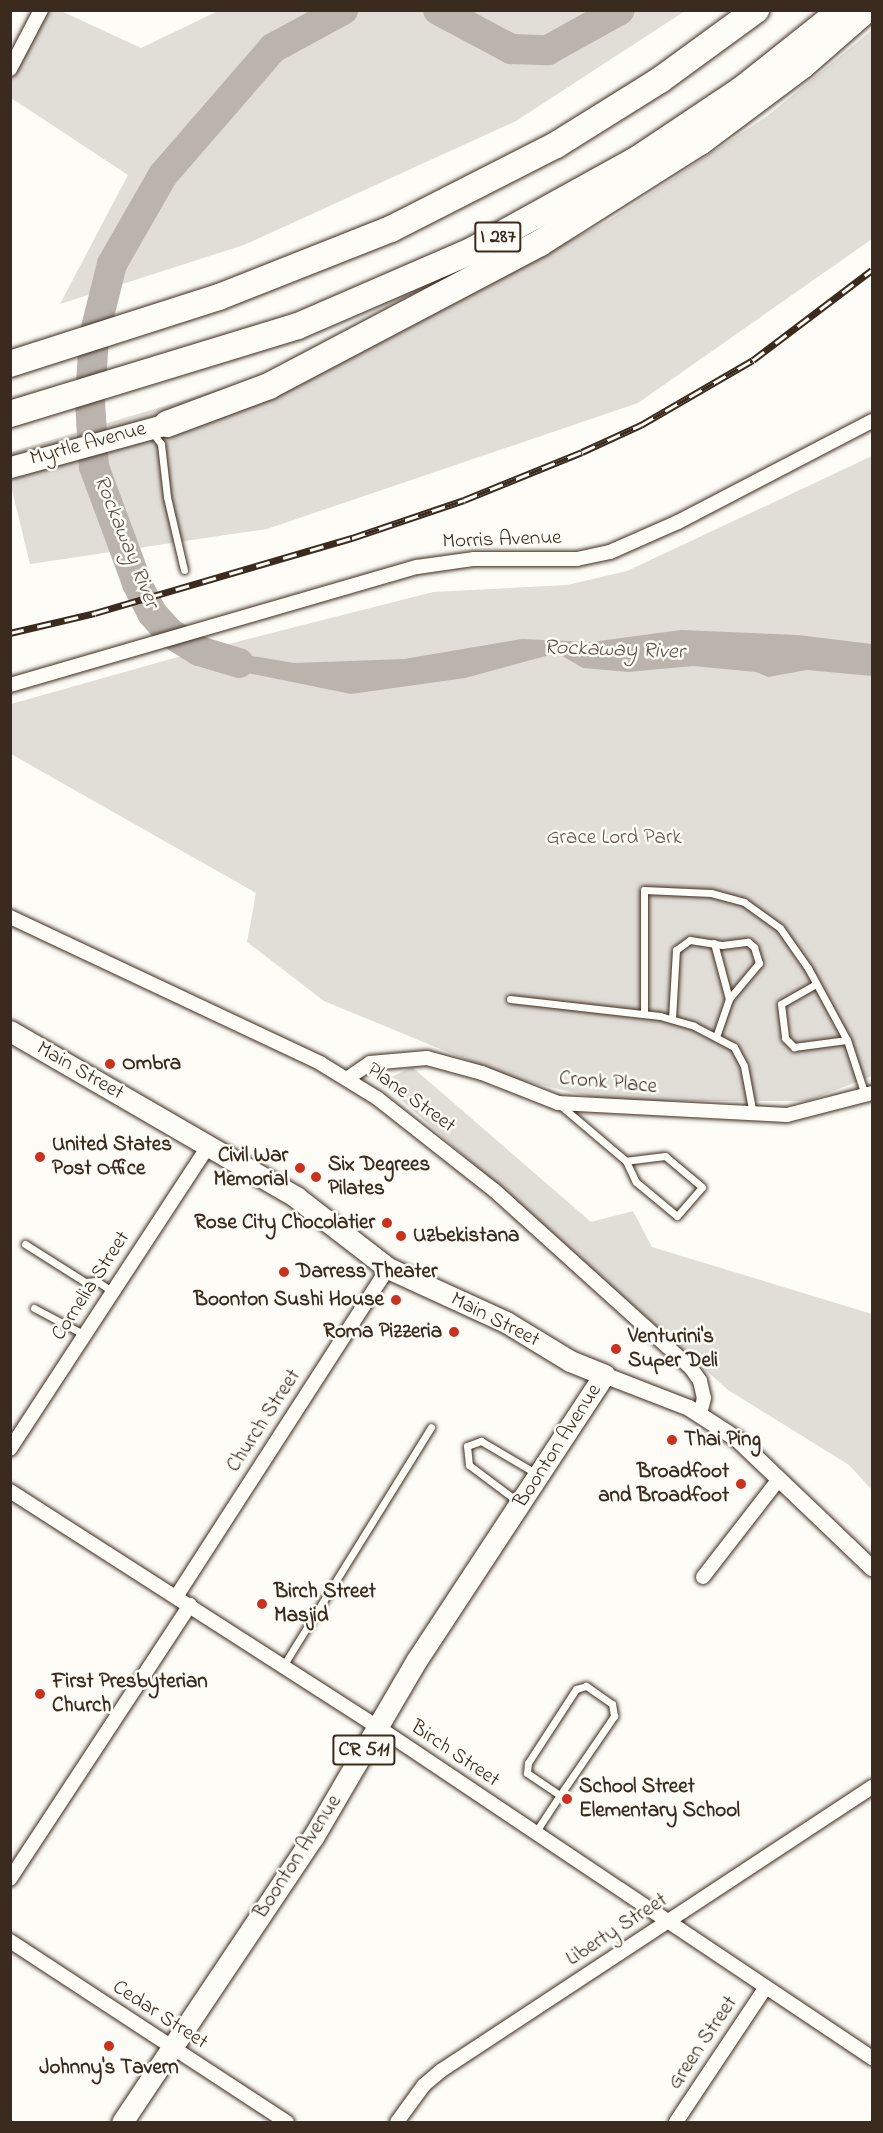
<!DOCTYPE html>
<html>
<head>
<meta charset="utf-8">
<style>
  body { margin:0 }
  #map { position:relative; width:883px; height:2133px; overflow:hidden; background:#fdfcf7; font-family:"Indie Flower",sans-serif }
  div>[style] { position:absolute }
  .green>* { inset:0; background:#e1ded7 }
  .water>* { inset:0; background:#bbb4ad }
  .river>* { height:30px; margin:-15px; padding:0 15px; transform-origin:15px; border-radius:15px; background:#bbb4ad }
  .roads { filter:drop-shadow(0 0 2px #3b2a1e) drop-shadow(0 0 2px #3b2a1e) }
  .service>* { height:7px; margin:-3.5px; padding:0 3.5px; transform-origin:3.5px; border-radius:3.5px; background:#fdfcf7 }
  .minor>* { height:14px; margin:-7px; padding:0 7px; transform-origin:7px; border-radius:7px; background:#fdfcf7 }
  .tertiary>* { height:16px; margin:-8px; padding:0 8px; transform-origin:8px; border-radius:8px; background:#fdfcf7 }
  .primary>* { height:21px; margin:-10.5px; padding:0 10.5px; transform-origin:10.5px; border-radius:10.5px; background:#fdfcf7 }
  .motorway>* { height:26px; margin:-13px; padding:0 13px; transform-origin:13px; border-radius:13px; background:#fdfcf7 }
  .rail>* { height:7px; margin-top:-3.5px; transform-origin:0; background:repeating-linear-gradient(90deg,#fdfcf7 0 14px,#3b2a1e 0 28px); box-sizing:border-box; border-block:2px solid #3b2a1e }
  .dots>* { width:16px; height:16px; translate:-50% -50%; box-sizing:border-box; border:3px solid #fdfcf7; border-radius:50% }
  span { translate:-50% -50%; white-space:nowrap; text-align:center; line-height:1.15; -webkit-text-stroke:5px #fdfcf7; paint-order:stroke }
  .shield-label span { padding:2px 4px; background:#fdfcf7; border:2px solid; border-radius:4px; -webkit-text-stroke-width:0 }
  .shield-label { font-size:20px; color:#3b2a1e; font-weight:700 }
  .street-label { font-size:21px; color:#3b2a1e }
  .park-label { font-size:21px; color:#64574c }
  .poi-label { font-size:21px; color:#3b2a1e; font-weight:700 }
  .left { translate:0 -50%; text-align:left }
  .right { translate:-100% -50%; text-align:right }
  .water-label { font-size:22px; color:#615349; font-style:italic }
  .frame { position:absolute; inset:0; border:12px solid #3b2a1e; pointer-events:none }
</style>
</head>
<body>
<div id="map">
  <div class="green">
    <i style="clip-path:polygon(38px 11px,61px 11px,141px 48px,218px 11px,685px 11px,516px 121px,244px 245px,60px 304px,128px 175px,11px 98px,11px 61px)"></i>
    <i style="clip-path:polygon(872px 30px,872px 239px,638px 403px,267px 529px,30px 564px,11px 486px,11px 452px,291px 368px,420px 317px,608px 221px,766px 117px)"></i>
    <i style="clip-path:polygon(872px 456px,872px 1076px,808px 1101px,609px 1101px,508px 1077px,324px 1001px,247px 942px,256px 893px,11px 754px,11px 704px,185px 655px,433px 592px,567px 585px,627px 571px)"></i>
    <i style="clip-path:polygon(412px 1067px,591px 1222px,633px 1211px,652px 1247px,872px 1314px,872px 1490px,849px 1465px,728px 1390px,381px 1082px)"></i>
  </div>
  <div class="water">
    <i style="clip-path:polygon(681px 630px,798px 635px,872px 644px,872px 676px,807px 670px,768px 677px,756px 672px,693px 666px,628px 672px,583px 668px,557px 653px,465px 678px,351px 694px,233px 670px,185px 655px,222px 645px,246px 655px,294px 663px,404px 659px,522px 639px,591px 642px)"></i>
  </div>
  <div class="river">
    <i style="left:438px;top:10px;width:83px;rotate:28.1deg"></i>
    <i style="left:511px;top:49px;width:37px;rotate:2deg"></i>
    <i style="left:548px;top:50px;width:82px;rotate:-29.1deg"></i>
    <i style="left:239px;top:663px;width:42px;rotate:-163.3deg"></i>
    <i style="left:199px;top:651px;width:36px;rotate:-148deg"></i>
    <i style="left:169px;top:632px;width:25px;rotate:-132deg"></i>
    <i style="left:152px;top:613px;width:34px;rotate:-117deg"></i>
    <i style="left:137px;top:583px;width:124px;rotate:-110.3deg"></i>
    <i style="left:94px;top:467px;width:66px;rotate:-93.5deg"></i>
    <i style="left:90px;top:401px;width:65px;rotate:-86.5deg"></i>
    <i style="left:94px;top:336px;width:74px;rotate:-76deg"></i>
    <i style="left:112px;top:264px;width:103px;rotate:-60.2deg"></i>
    <i style="left:163px;top:175px;width:168px;rotate:-49.1deg"></i>
    <i style="left:273px;top:48px;width:80px;rotate:-28.5deg"></i>
  </div>
  <div class="roads">
    <div class="service">
      <i style="left:152px;top:432px;width:15px;rotate:53deg"></i>
      <i style="left:161px;top:444px;width:53px;rotate:83.5deg"></i>
      <i style="left:167px;top:497px;width:75px;rotate:76.9deg"></i>
      <i style="left:714px;top:943px;width:58px;rotate:75deg"></i>
      <i style="left:816px;top:984px;width:40px;rotate:150.3deg"></i>
      <i style="left:781px;top:1004px;width:34px;rotate:83deg"></i>
      <i style="left:785px;top:1038px;width:13px;rotate:45deg"></i>
      <i style="left:794px;top:1047px;width:53px;rotate:-7.5deg"></i>
      <i style="left:510px;top:999px;width:151px;rotate:6.5deg"></i>
      <i style="left:660px;top:1016px;width:35px;rotate:16deg"></i>
      <i style="left:694px;top:1026px;width:45px;rotate:27.7deg"></i>
      <i style="left:734px;top:1047px;width:21px;rotate:62deg"></i>
      <i style="left:744px;top:1066px;width:49px;rotate:79.4deg"></i>
      <i style="left:644px;top:1014px;width:124px;rotate:-90deg"></i>
      <i style="left:644px;top:890px;width:67px;rotate:2.6deg"></i>
      <i style="left:711px;top:893px;width:34px;rotate:15deg"></i>
      <i style="left:744px;top:902px;width:44px;rotate:35.8deg"></i>
      <i style="left:780px;top:928px;width:49px;rotate:55deg"></i>
      <i style="left:808px;top:968px;width:82px;rotate:61.6deg"></i>
      <i style="left:847px;top:1040px;width:58px;rotate:71.9deg"></i>
      <i style="left:672px;top:1019px;width:69px;rotate:-86.7deg"></i>
      <i style="left:676px;top:950px;width:17px;rotate:-36deg"></i>
      <i style="left:690px;top:940px;width:32px;rotate:9deg"></i>
      <i style="left:722px;top:945px;width:26px;rotate:-7deg"></i>
      <i style="left:748px;top:942px;width:8px;rotate:40deg"></i>
      <i style="left:754px;top:947px;width:17px;rotate:73deg"></i>
      <i style="left:759px;top:963px;width:47px;rotate:129.8deg"></i>
      <i style="left:729px;top:999px;width:40px;rotate:108.9deg"></i>
      <i style="left:560px;top:1105px;width:87px;rotate:40.3deg"></i>
      <i style="left:626px;top:1161px;width:23px;rotate:65deg"></i>
      <i style="left:636px;top:1182px;width:53px;rotate:39.7deg"></i>
      <i style="left:677px;top:1216px;width:38px;rotate:-49deg"></i>
      <i style="left:702px;top:1187px;width:48px;rotate:-140deg"></i>
      <i style="left:665px;top:1156px;width:39px;rotate:173deg"></i>
      <i style="left:25px;top:1244px;width:71px;rotate:32.3deg"></i>
      <i style="left:85px;top:1282px;width:12px;rotate:-5deg"></i>
      <i style="left:97px;top:1281px;width:19px;rotate:35deg"></i>
      <i style="left:34px;top:1308px;width:58px;rotate:27.9deg"></i>
      <i style="left:517px;top:1501px;width:60px;rotate:-143.1deg"></i>
      <i style="left:469px;top:1465px;width:19px;rotate:-96deg"></i>
      <i style="left:467px;top:1446px;width:15px;rotate:-20deg"></i>
      <i style="left:481px;top:1441px;width:65px;rotate:30.5deg"></i>
      <i style="left:283px;top:1666px;width:281px;rotate:-58.2deg"></i>
      <i style="left:535px;top:1833px;width:45px;rotate:-56.7deg"></i>
      <i style="left:560px;top:1795px;width:96px;rotate:-55.6deg"></i>
      <i style="left:614px;top:1716px;width:12px;rotate:-99deg"></i>
      <i style="left:612px;top:1704px;width:32px;rotate:-145deg"></i>
      <i style="left:586px;top:1686px;width:10px;rotate:163deg"></i>
      <i style="left:576px;top:1689px;width:88px;rotate:123deg"></i>
      <i style="left:528px;top:1763px;width:10px;rotate:96deg"></i>
      <i style="left:527px;top:1773px;width:40px;rotate:34deg"></i>
    </div>
    <div class="minor">
      <i style="left:10px;top:69px;width:67px;rotate:-62.3deg"></i>
      <i style="left:10px;top:685px;width:424px;rotate:-16.2deg"></i>
      <i style="left:417px;top:567px;width:58px;rotate:-8deg"></i>
      <i style="left:474px;top:559px;width:103px"></i>
      <i style="left:577px;top:559px;width:34px;rotate:-12deg"></i>
      <i style="left:610px;top:552px;width:74px;rotate:-23.8deg"></i>
      <i style="left:678px;top:522px;width:219px;rotate:-27.5deg"></i>
      <i style="left:10px;top:917px;width:343px;rotate:25.2deg"></i>
      <i style="left:320px;top:1063px;width:67px;rotate:31.6deg"></i>
      <i style="left:377px;top:1098px;width:149px;rotate:38.2deg"></i>
      <i style="left:494px;top:1190px;width:266px;rotate:42.1deg"></i>
      <i style="left:691px;top:1368px;width:16px;rotate:55deg"></i>
      <i style="left:700px;top:1381px;width:17px;rotate:77deg"></i>
      <i style="left:704px;top:1398px;width:16px;rotate:104deg"></i>
      <i style="left:348px;top:1078px;width:27px;rotate:-34deg"></i>
      <i style="left:370px;top:1063px;width:57px;rotate:-5deg"></i>
      <i style="left:427px;top:1058px;width:57px;rotate:15.3deg"></i>
      <i style="left:482px;top:1073px;width:82px;rotate:21.5deg"></i>
      <i style="left:558px;top:1103px;width:229px;rotate:3deg"></i>
      <i style="left:787px;top:1115px;width:88px;rotate:-14.5deg"></i>
      <i style="left:10px;top:1449px;width:362px;rotate:-56.8deg"></i>
      <i style="left:10px;top:1491px;width:437px;rotate:32.7deg"></i>
      <i style="left:378px;top:1727px;width:595px;rotate:33.82deg"></i>
      <i style="left:703px;top:1577px;width:124px;rotate:-52.2deg"></i>
      <i style="left:176px;top:1597px;width:391px;rotate:-57.2deg"></i>
      <i style="left:10px;top:1879px;width:328px;rotate:-56.7deg"></i>
      <i style="left:10px;top:1941px;width:331px;rotate:33.2deg"></i>
      <i style="left:397px;top:2122px;width:46px;rotate:-53.9deg"></i>
      <i style="left:424px;top:2085px;width:23px;rotate:-40deg"></i>
      <i style="left:442px;top:2070px;width:515px;rotate:-33.35deg"></i>
      <i style="left:676px;top:2122px;width:162px;rotate:-56.3deg"></i>
    </div>
    <div class="tertiary">
      <i style="left:604px;top:1375px;width:91px;rotate:21.2deg"></i>
      <i style="left:689px;top:1408px;width:57px;rotate:32.9deg"></i>
      <i style="left:737px;top:1439px;width:187px;rotate:43.7deg"></i>
    </div>
    <div class="primary">
      <i style="left:10px;top:467px;width:163px;rotate:-15.3deg"></i>
      <i style="left:10px;top:1031px;width:331px;rotate:30.1deg"></i>
      <i style="left:296px;top:1197px;width:116px;rotate:37.7deg"></i>
      <i style="left:388px;top:1268px;width:130px;rotate:24.6deg"></i>
      <i style="left:506px;top:1322px;width:75px;rotate:31.4deg"></i>
      <i style="left:570px;top:1361px;width:37px;rotate:22deg"></i>
      <i style="left:604px;top:1375px;width:342px;rotate:123.3deg"></i>
      <i style="left:416px;top:1661px;width:204px;rotate:120.3deg"></i>
      <i style="left:313px;top:1837px;width:343px;rotate:123.8deg"></i>
    </div>
    <div class="motorway">
      <i style="left:10px;top:364px;width:219px;rotate:-17.8deg"></i>
      <i style="left:219px;top:297px;width:185px;rotate:-21.6deg"></i>
      <i style="left:391px;top:229px;width:185px;rotate:-27deg"></i>
      <i style="left:556px;top:145px;width:123px;rotate:-32deg"></i>
      <i style="left:660px;top:80px;width:119px;rotate:-36.1deg"></i>
      <i style="left:10px;top:414px;width:301px;rotate:-17deg"></i>
      <i style="left:298px;top:326px;width:189px;rotate:-23.4deg"></i>
      <i style="left:471px;top:251px;width:188px;rotate:-28.9deg"></i>
      <i style="left:636px;top:160px;width:126px;rotate:-33.7deg"></i>
      <i style="left:741px;top:90px;width:129px;rotate:-38.4deg"></i>
      <i style="left:167px;top:424px;width:109px;rotate:-20.4deg"></i>
      <i style="left:269px;top:386px;width:306px;rotate:-27.8deg"></i>
      <i style="left:540px;top:243px;width:189px;rotate:-32.3deg"></i>
      <i style="left:700px;top:142px;width:129px;rotate:-36.8deg"></i>
      <i style="left:803px;top:65px;width:84px;rotate:-41.1deg"></i>
    </div>
  </div>
  <div class="rail">
    <i style="left:10px;top:633px;width:87px;rotate:-13.2deg"></i>
    <i style="left:95px;top:613px;width:268px;rotate:-16.3deg"></i>
    <i style="left:352px;top:538px;width:118px;rotate:-18.7deg"></i>
    <i style="left:464px;top:500px;width:127px;rotate:-22.1deg"></i>
    <i style="left:582px;top:452px;width:65px;rotate:-24.6deg"></i>
    <i style="left:641px;top:425px;width:129px;rotate:-30.1deg"></i>
    <i style="left:753px;top:360px;width:149px;rotate:-37.1deg"></i>
  </div>
  <div class="dots">
    <i style="left:110px;top:1064px;background:#c8321e"></i>
    <i style="left:40px;top:1157px;background:#c8321e"></i>
    <i style="left:300px;top:1168px;background:#c8321e"></i>
    <i style="left:316px;top:1177px;background:#c8321e"></i>
    <i style="left:387px;top:1223px;background:#c8321e"></i>
    <i style="left:401px;top:1236px;background:#c8321e"></i>
    <i style="left:284px;top:1272px;background:#c8321e"></i>
    <i style="left:396px;top:1300px;background:#c8321e"></i>
    <i style="left:454px;top:1332px;background:#c8321e"></i>
    <i style="left:616px;top:1349px;background:#c8321e"></i>
    <i style="left:672px;top:1440px;background:#c8321e"></i>
    <i style="left:741px;top:1484px;background:#c8321e"></i>
    <i style="left:262px;top:1604px;background:#c8321e"></i>
    <i style="left:40px;top:1694px;background:#c8321e"></i>
    <i style="left:567px;top:1799px;background:#c8321e"></i>
    <i style="left:109px;top:2046px;background:#c8321e"></i>
  </div>
  <div class="shield-label">
    <span style="left:498px;top:237px">I 287</span>
    <span style="left:364px;top:1750px">CR 511</span>
  </div>
  <div class="street-label">
    <span style="left:88px;top:444px;rotate:-15deg">Myrtle Avenue</span>
    <span style="left:502px;top:540px;rotate:-2deg">Morris Avenue</span>
    <span style="left:80px;top:1071px;rotate:30deg">Main Street</span>
    <span style="left:608px;top:1083px;rotate:5deg">Cronk Place</span>
    <span style="left:411px;top:1098px;rotate:36deg">Plane Street</span>
    <span style="left:91px;top:1286px;rotate:-57deg">Cornelia Street</span>
    <span style="left:495px;top:1320px;rotate:27deg">Main Street</span>
    <span style="left:264px;top:1421px;rotate:-57deg">Church Street</span>
    <span style="left:558px;top:1446px;rotate:-57deg">Boonton Avenue</span>
    <span style="left:455px;top:1754px;rotate:34deg">Birch Street</span>
    <span style="left:298px;top:1857px;rotate:-57deg">Boonton Avenue</span>
    <span style="left:617px;top:1930px;rotate:-33deg">Liberty Street</span>
    <span style="left:160px;top:2015px;rotate:33deg">Cedar Street</span>
    <span style="left:703px;top:2043px;rotate:-56deg">Green Street</span>
  </div>
  <div class="park-label">
    <span style="left:614px;top:838px">Grace Lord Park</span>
  </div>
  <div class="poi-label">
    <span class="left" style="left:122px;top:1064px">Ombra</span>
    <span class="left" style="left:52px;top:1157px">United States<br>Post Office</span>
    <span class="right" style="left:288px;top:1168px">Civil War<br>Memorial</span>
    <span class="left" style="left:328px;top:1177px">Six Degrees<br>Pilates</span>
    <span class="right" style="left:375px;top:1223px">Rose City Chocolatier</span>
    <span class="left" style="left:413px;top:1236px">Uzbekistana</span>
    <span class="left" style="left:296px;top:1272px">Darress Theater</span>
    <span class="right" style="left:384px;top:1300px">Boonton Sushi House</span>
    <span class="right" style="left:442px;top:1332px">Roma Pizzeria</span>
    <span class="left" style="left:628px;top:1349px">Venturini's<br>Super Deli</span>
    <span class="left" style="left:684px;top:1440px">Thai Ping</span>
    <span class="right" style="left:729px;top:1484px">Broadfoot<br>and Broadfoot</span>
    <span class="left" style="left:274px;top:1604px">Birch Street<br>Masjid</span>
    <span class="left" style="left:52px;top:1694px">First Presbyterian<br>Church</span>
    <span class="left" style="left:579px;top:1799px">School Street<br>Elementary School</span>
    <span style="left:109px;top:2068px">Johnny's Tavern</span>
  </div>
  <div class="water-label">
    <span style="left:125px;top:542px;rotate:68deg">Rockaway River</span>
    <span style="left:614px;top:651px;rotate:2deg">Rockaway River</span>
  </div>
  <div class="frame"></div>
</div>
</body>
</html>
